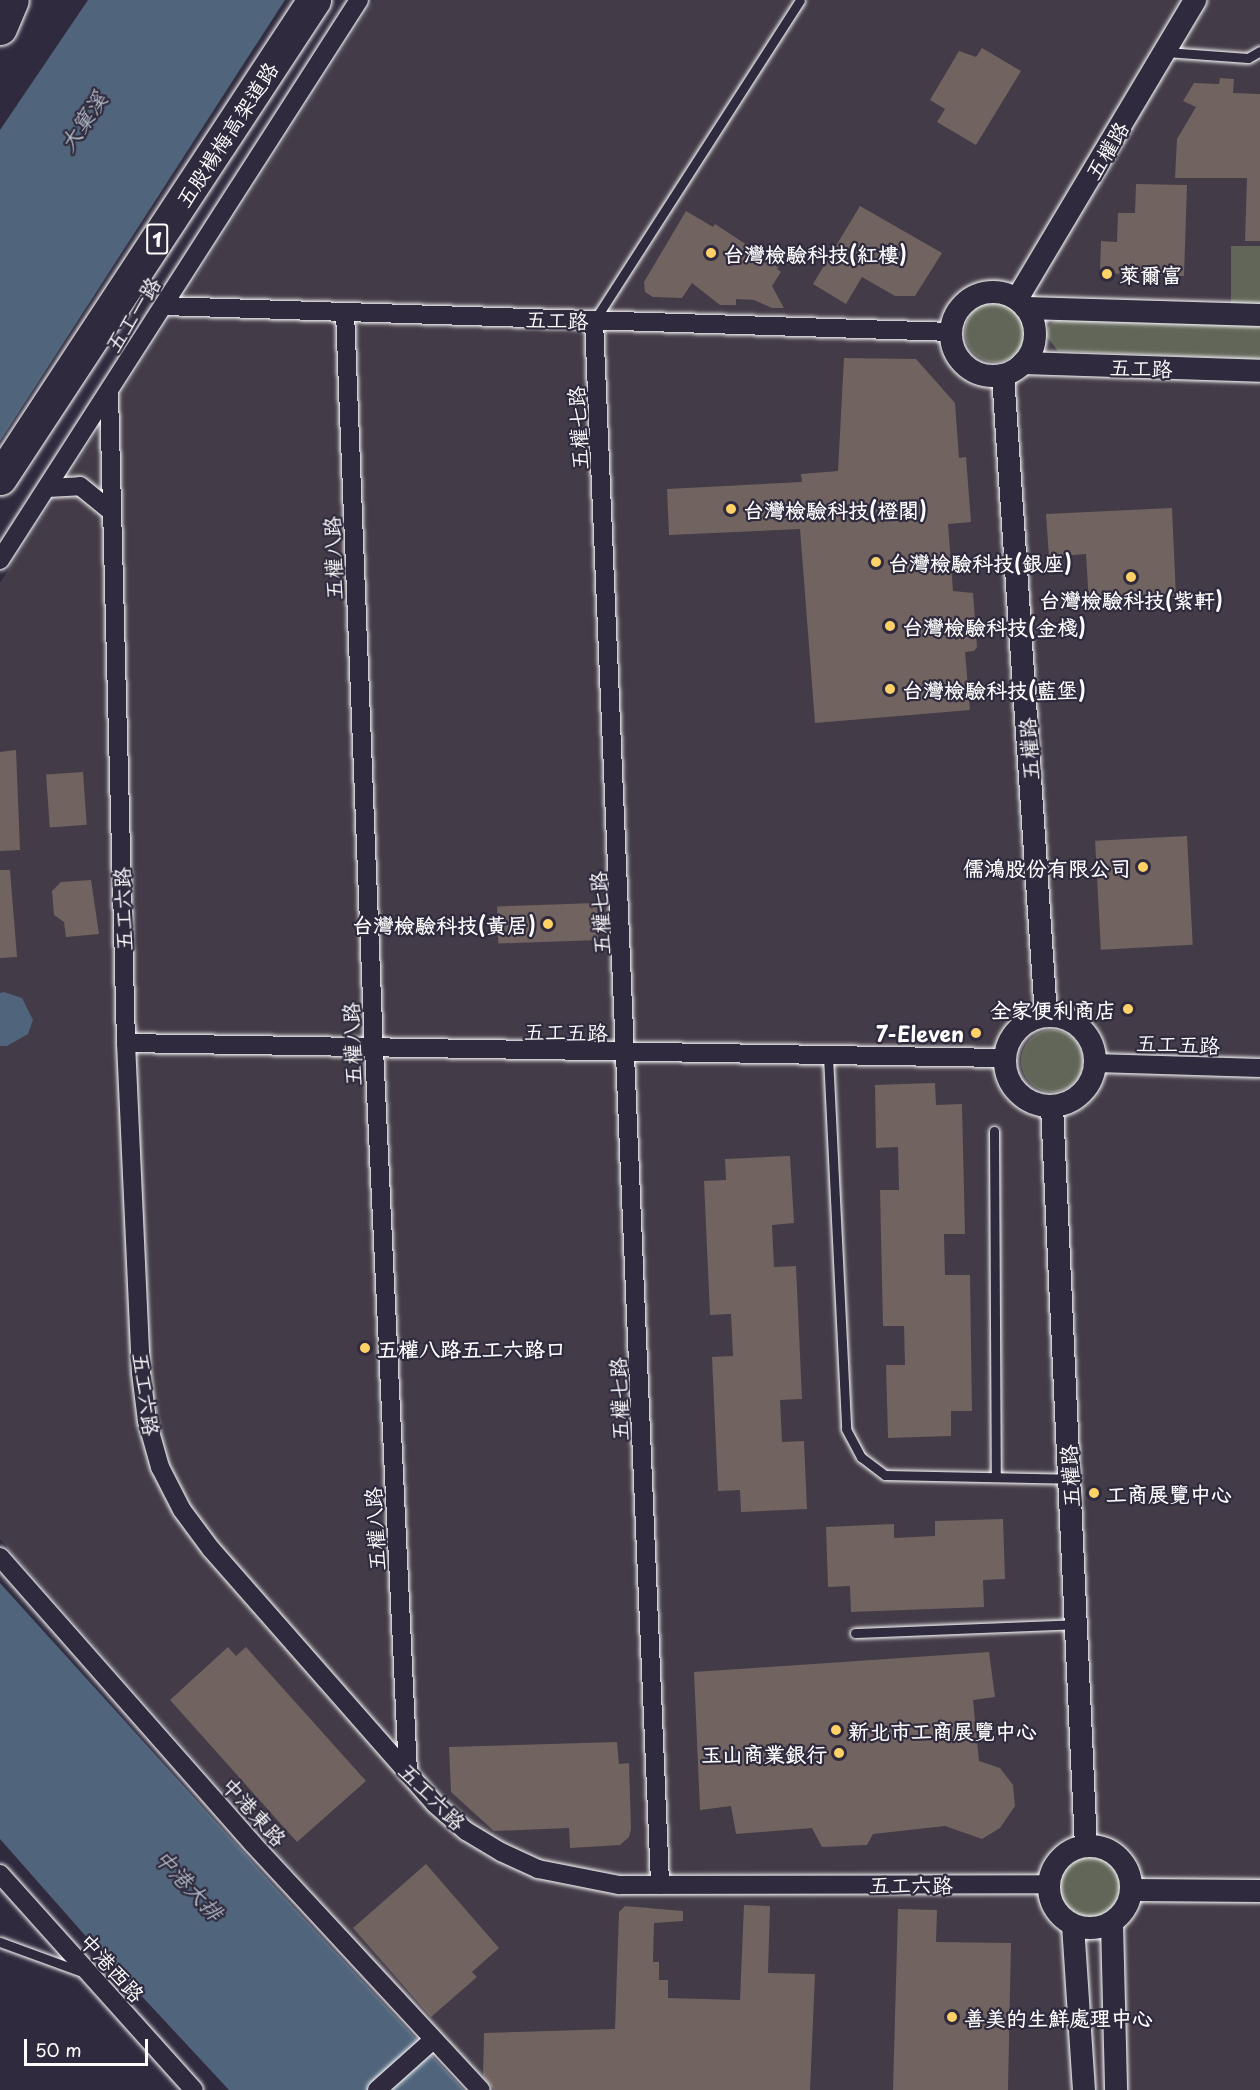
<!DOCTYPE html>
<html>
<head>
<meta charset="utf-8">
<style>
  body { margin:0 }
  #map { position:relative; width:1260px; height:2090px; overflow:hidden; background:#2f2a3d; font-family:"Playpen Sans","LXGW WenKai TC",sans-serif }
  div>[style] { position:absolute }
  .built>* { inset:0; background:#433b47 }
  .green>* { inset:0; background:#616658; transform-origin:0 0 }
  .round { border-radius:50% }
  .water>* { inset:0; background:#50647b }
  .building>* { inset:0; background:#71635f; transform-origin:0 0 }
  .roads { filter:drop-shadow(0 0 2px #fff) drop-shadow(0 0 2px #fff) }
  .service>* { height:9px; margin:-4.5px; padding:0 4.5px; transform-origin:4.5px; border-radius:4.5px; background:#2f2a3d }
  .minor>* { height:18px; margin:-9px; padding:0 9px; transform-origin:9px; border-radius:9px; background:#2f2a3d }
  .tertiary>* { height:22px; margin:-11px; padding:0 11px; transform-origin:11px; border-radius:11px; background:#2f2a3d }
  .tertiary>.ring { margin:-11px; padding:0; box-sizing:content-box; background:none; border:22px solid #2f2a3d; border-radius:50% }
  .motorway>* { height:33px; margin:-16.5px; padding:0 16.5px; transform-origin:16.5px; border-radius:16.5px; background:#2f2a3d }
  .dots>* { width:16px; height:16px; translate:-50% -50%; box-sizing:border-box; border:3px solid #2f2a3d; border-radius:50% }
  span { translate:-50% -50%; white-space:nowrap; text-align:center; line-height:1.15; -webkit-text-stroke:4.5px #2f2a3d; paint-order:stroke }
  .shield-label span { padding:2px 4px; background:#2f2a3d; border:2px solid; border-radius:4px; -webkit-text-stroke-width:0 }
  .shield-label { font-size:20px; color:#fff; font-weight:700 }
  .street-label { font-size:21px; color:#fff }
  .poi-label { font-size:21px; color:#fff; font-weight:700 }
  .left { translate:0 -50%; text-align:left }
  .right { translate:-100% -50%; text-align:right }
  .water-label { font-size:22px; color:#b0b9c4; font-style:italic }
  .scale { position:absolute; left:24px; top:2039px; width:124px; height:27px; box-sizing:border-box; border:3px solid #fff; border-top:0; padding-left:8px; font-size:18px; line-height:21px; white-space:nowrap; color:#fff; -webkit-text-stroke:4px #2f2a3d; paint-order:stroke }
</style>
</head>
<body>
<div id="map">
  <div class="built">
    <i style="clip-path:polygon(374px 0,1260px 0,1260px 2090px,487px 2090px,0 1539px,0 583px)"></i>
  </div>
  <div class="green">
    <i style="left:1231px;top:246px;width:29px;height:62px"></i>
    <i class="round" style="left:965px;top:302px;width:60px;height:60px"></i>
    <i style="clip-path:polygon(1059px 318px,1260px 323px,1260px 359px,1058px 351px,1046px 336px,1049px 325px)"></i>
    <i class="round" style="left:1021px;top:1030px;width:62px;height:62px"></i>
    <i class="round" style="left:1058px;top:1856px;width:62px;height:62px"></i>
  </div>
  <div class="water">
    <i style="clip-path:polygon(88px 0,285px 0,0 441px,0 130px)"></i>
    <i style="clip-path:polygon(4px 992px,22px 998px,33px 1020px,28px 1034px,7px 1046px,0 1046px,0 993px)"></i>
    <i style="clip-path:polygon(0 1583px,274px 1886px,464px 2090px,229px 2090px,82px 1932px,0 1839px)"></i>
  </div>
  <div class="building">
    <i style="clip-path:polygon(982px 48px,1021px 71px,976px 145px,937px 122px,945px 109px,930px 100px,959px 51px,976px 57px)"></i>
    <i style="clip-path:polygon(1220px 78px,1234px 79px,1233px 93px,1260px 94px,1260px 241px,1245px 241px,1247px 178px,1175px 178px,1177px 139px,1196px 107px,1183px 101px,1194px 83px,1219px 84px)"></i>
    <i style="clip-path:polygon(1136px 184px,1187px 185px,1184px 276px,1100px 273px,1101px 241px,1117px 242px,1118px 213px,1135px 213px)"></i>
    <i style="clip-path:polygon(860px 206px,942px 253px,915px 296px,895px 296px,862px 277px,846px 304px,813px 284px)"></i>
    <i style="clip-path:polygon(686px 211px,713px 227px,715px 224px,779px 266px,777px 269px,781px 272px,772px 286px,784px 308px,772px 308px,754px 300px,736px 299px,736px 305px,720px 305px,692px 283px,682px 298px,653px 297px,645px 292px,644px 282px)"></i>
    <i style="clip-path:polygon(844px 358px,916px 359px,955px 403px,959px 458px,966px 457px,971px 522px,948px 524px,953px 591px,973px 593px,977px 647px,974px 651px,965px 652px,970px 710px,815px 723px,800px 529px,669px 535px,667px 489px,802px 482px,801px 474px,838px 471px)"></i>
    <i style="clip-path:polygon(1172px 508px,1176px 597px,1089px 603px,1086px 554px,1049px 557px,1046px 514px)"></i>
    <i style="clip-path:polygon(16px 750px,20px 850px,0 851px,0 752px)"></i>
    <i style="left:83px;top:772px;width:53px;height:37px;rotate:86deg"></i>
    <i style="left:1187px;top:836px;width:109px;height:92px;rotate:87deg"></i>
    <i style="clip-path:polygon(0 870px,10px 870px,17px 957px,0 958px)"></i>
    <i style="clip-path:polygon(91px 880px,99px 934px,66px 937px,64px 922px,54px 915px,52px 891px,61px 882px)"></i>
    <i style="left:597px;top:903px;width:37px;height:100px;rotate:88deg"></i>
    <i style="clip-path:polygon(935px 1083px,936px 1105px,962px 1104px,965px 1234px,944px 1234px,945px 1275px,970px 1275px,972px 1411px,951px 1411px,951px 1436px,888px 1438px,886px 1365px,905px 1365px,904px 1326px,883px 1326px,880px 1190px,899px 1190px,898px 1147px,876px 1148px,875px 1085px)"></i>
    <i style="clip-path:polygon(790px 1156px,794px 1223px,772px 1225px,774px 1267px,796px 1266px,802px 1399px,780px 1400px,782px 1442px,804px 1441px,807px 1509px,741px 1512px,740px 1490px,718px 1491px,712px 1357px,733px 1356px,731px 1314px,710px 1315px,704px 1181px,726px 1180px,725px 1159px)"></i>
    <i style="clip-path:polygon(1003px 1519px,1005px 1579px,983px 1580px,984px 1607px,851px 1612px,850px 1586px,828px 1587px,826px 1527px,894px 1524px,894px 1538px,935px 1536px,935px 1521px)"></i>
    <i style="clip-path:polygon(228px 1647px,236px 1656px,246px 1647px,366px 1781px,297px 1842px,170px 1700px)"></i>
    <i style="clip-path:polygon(989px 1652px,995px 1697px,973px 1700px,979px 1761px,1000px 1768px,1013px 1785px,1015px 1806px,1000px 1828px,982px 1839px,945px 1826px,873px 1834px,867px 1845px,822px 1847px,812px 1828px,736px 1834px,731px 1806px,700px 1810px,694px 1672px)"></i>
    <i style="clip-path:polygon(617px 1742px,619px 1764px,629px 1763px,631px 1829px,629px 1837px,620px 1845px,570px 1848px,569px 1828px,494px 1831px,451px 1792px,449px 1747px)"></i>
    <i style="clip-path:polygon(426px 1864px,499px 1948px,472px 1972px,477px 1977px,431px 2017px,353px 1928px)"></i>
    <i style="clip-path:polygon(744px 1905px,770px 1906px,768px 1973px,815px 1974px,810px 2090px,494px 2090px,483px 2076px,484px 2033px,615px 2029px,619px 1912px,625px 1906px,683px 1911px,683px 1921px,654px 1923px,653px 1962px,659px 1962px,659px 1980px,668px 1980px,668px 1998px,740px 2000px)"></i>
    <i style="clip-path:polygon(898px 1909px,937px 1910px,936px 1942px,1011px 1943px,1008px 2090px,893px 2090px)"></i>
  </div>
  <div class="roads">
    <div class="service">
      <i style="left:1166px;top:52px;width:82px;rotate:4.2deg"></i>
      <i style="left:1248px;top:58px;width:14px;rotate:-30deg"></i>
      <i style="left:594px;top:321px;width:381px;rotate:-57.3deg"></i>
      <i style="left:828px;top:1056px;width:373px;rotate:87.2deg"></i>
      <i style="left:846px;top:1429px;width:32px;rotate:62deg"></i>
      <i style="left:861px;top:1457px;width:30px;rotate:37deg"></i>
      <i style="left:885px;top:1475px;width:184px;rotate:1.2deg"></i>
      <i style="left:994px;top:1131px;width:346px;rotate:89.7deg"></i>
      <i style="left:855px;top:1633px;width:221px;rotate:-2.3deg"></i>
      <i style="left:0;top:1942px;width:87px;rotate:20.1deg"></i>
    </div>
    <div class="minor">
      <i style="left:164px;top:306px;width:786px;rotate:1.89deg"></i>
      <i style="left:345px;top:312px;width:738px;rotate:87.75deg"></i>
      <i style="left:374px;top:1049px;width:725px;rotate:87.31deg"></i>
      <i style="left:594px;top:321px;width:1565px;rotate:87.58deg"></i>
      <i style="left:109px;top:393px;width:650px;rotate:88.5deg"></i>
      <i style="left:126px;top:1043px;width:330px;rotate:87.4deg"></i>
      <i style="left:141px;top:1373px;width:48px;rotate:82.9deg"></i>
      <i style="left:147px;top:1421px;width:48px;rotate:74.2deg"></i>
      <i style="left:160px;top:1467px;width:48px;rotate:62.9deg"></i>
      <i style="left:182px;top:1510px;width:49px;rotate:53.4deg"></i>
      <i style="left:211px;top:1549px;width:339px;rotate:48.7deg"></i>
      <i style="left:435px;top:1804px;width:41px;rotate:41.1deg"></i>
      <i style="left:466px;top:1831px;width:41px;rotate:31deg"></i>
      <i style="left:501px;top:1852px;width:41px;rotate:24.7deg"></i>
      <i style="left:538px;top:1869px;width:83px;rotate:11.2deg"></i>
      <i style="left:619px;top:1885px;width:430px;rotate:-0.1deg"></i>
      <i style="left:47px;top:488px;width:33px;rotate:-3deg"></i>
      <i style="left:80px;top:486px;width:38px;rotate:39deg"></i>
      <i style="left:0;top:560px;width:665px;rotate:-57.34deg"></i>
      <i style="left:126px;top:1043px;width:879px;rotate:0.98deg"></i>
      <i style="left:1096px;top:1063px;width:164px;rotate:1.7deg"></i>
      <i style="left:0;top:1557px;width:383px;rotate:48.6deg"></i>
      <i style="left:253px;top:1844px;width:335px;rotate:47.2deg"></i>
      <i style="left:0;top:1874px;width:290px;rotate:48.1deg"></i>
      <i style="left:377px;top:2090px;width:75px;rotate:-41.8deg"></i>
    </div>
    <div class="tertiary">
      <i class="ring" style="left:951px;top:292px;width:62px;height:62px"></i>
      <i style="left:1017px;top:299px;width:348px;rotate:-59.2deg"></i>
      <i style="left:1026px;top:308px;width:234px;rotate:1.7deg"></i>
      <i style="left:1023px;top:363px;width:237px;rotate:1.9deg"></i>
      <i style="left:1003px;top:375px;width:641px;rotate:86.16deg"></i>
      <i class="ring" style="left:1005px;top:1016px;width:68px;height:68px"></i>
      <i style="left:1052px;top:1106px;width:741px;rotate:87.37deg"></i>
      <i class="ring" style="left:1049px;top:1846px;width:60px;height:60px"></i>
      <i style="left:1132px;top:1890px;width:128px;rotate:0.4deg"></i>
      <i style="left:1112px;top:1923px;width:167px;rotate:88.6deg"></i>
      <i style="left:1073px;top:1925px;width:165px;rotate:86.2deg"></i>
    </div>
    <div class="motorway">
      <i style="left:0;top:28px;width:30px;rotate:-67deg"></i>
      <i style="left:0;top:478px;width:572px;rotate:-56.7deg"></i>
    </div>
  </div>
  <div class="dots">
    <i style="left:711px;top:253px;background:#ffd166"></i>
    <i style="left:1107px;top:274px;background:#ffd166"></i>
    <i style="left:731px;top:509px;background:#ffd166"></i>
    <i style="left:876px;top:562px;background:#ffd166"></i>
    <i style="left:1131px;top:577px;background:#ffd166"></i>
    <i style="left:890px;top:626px;background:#ffd166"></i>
    <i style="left:890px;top:689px;background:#ffd166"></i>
    <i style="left:1143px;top:867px;background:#ffd166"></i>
    <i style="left:548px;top:924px;background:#ffd166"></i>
    <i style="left:1128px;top:1009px;background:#ffd166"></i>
    <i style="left:976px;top:1033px;background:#ffd166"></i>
    <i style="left:365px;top:1348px;background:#ffd166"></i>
    <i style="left:1094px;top:1493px;background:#ffd166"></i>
    <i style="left:836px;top:1730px;background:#ffd166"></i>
    <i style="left:839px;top:1753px;background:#ffd166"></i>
    <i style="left:952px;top:2017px;background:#ffd166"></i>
  </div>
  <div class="shield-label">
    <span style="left:157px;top:239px">1</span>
  </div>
  <div class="street-label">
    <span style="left:226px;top:134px;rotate:-57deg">五股楊梅高架道路</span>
    <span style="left:1106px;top:150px;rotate:-59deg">五權路</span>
    <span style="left:132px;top:314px;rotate:-58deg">五工一路</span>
    <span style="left:557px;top:319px;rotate:2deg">五工路</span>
    <span style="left:1141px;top:367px;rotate:2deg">五工路</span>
    <span style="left:577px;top:428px;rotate:-93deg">五權七路</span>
    <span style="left:332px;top:558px;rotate:-92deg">五權八路</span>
    <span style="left:1028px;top:749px;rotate:-94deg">五權路</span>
    <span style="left:122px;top:909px;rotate:-92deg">五工六路</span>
    <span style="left:599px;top:913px;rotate:-93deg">五權七路</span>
    <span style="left:566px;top:1031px;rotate:1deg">五工五路</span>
    <span style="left:1178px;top:1043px;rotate:2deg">五工五路</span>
    <span style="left:351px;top:1044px;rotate:-92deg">五權八路</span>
    <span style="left:147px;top:1394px;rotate:82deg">五工六路</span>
    <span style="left:618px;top:1399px;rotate:-92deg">五權七路</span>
    <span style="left:1069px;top:1476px;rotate:-93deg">五權路</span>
    <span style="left:374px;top:1529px;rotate:-93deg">五權八路</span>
    <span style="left:433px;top:1796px;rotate:45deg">五工六路</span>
    <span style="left:255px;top:1811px;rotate:48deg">中港東路</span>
    <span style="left:911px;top:1884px">五工六路</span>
    <span style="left:113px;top:1967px;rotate:48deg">中港西路</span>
  </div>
  <div class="poi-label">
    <span class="left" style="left:723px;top:253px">台灣檢驗科技(紅樓)</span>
    <span class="left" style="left:1119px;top:274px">萊爾富</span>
    <span class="left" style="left:743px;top:509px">台灣檢驗科技(橙閣)</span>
    <span class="left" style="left:888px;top:562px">台灣檢驗科技(銀座)</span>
    <span style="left:1131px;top:599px">台灣檢驗科技(紫軒)</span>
    <span class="left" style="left:902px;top:626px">台灣檢驗科技(金棧)</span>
    <span class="left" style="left:902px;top:689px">台灣檢驗科技(藍堡)</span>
    <span class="right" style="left:1131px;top:867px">儒鴻股份有限公司</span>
    <span class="right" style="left:536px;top:924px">台灣檢驗科技(黃居)</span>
    <span class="right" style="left:1116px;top:1009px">全家便利商店</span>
    <span class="right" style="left:964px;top:1033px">7-Eleven</span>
    <span class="left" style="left:377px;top:1348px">五權八路五工六路口</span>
    <span class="left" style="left:1106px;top:1493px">工商展覽中心</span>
    <span class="left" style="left:848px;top:1730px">新北市工商展覽中心</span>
    <span class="right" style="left:827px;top:1753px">玉山商業銀行</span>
    <span class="left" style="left:964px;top:2017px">善美的生鮮處理中心</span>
  </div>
  <div class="water-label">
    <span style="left:82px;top:121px;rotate:-56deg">大窠溪</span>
    <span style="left:190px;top:1884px;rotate:47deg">中港大排</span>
  </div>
  <div class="scale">50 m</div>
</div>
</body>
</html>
